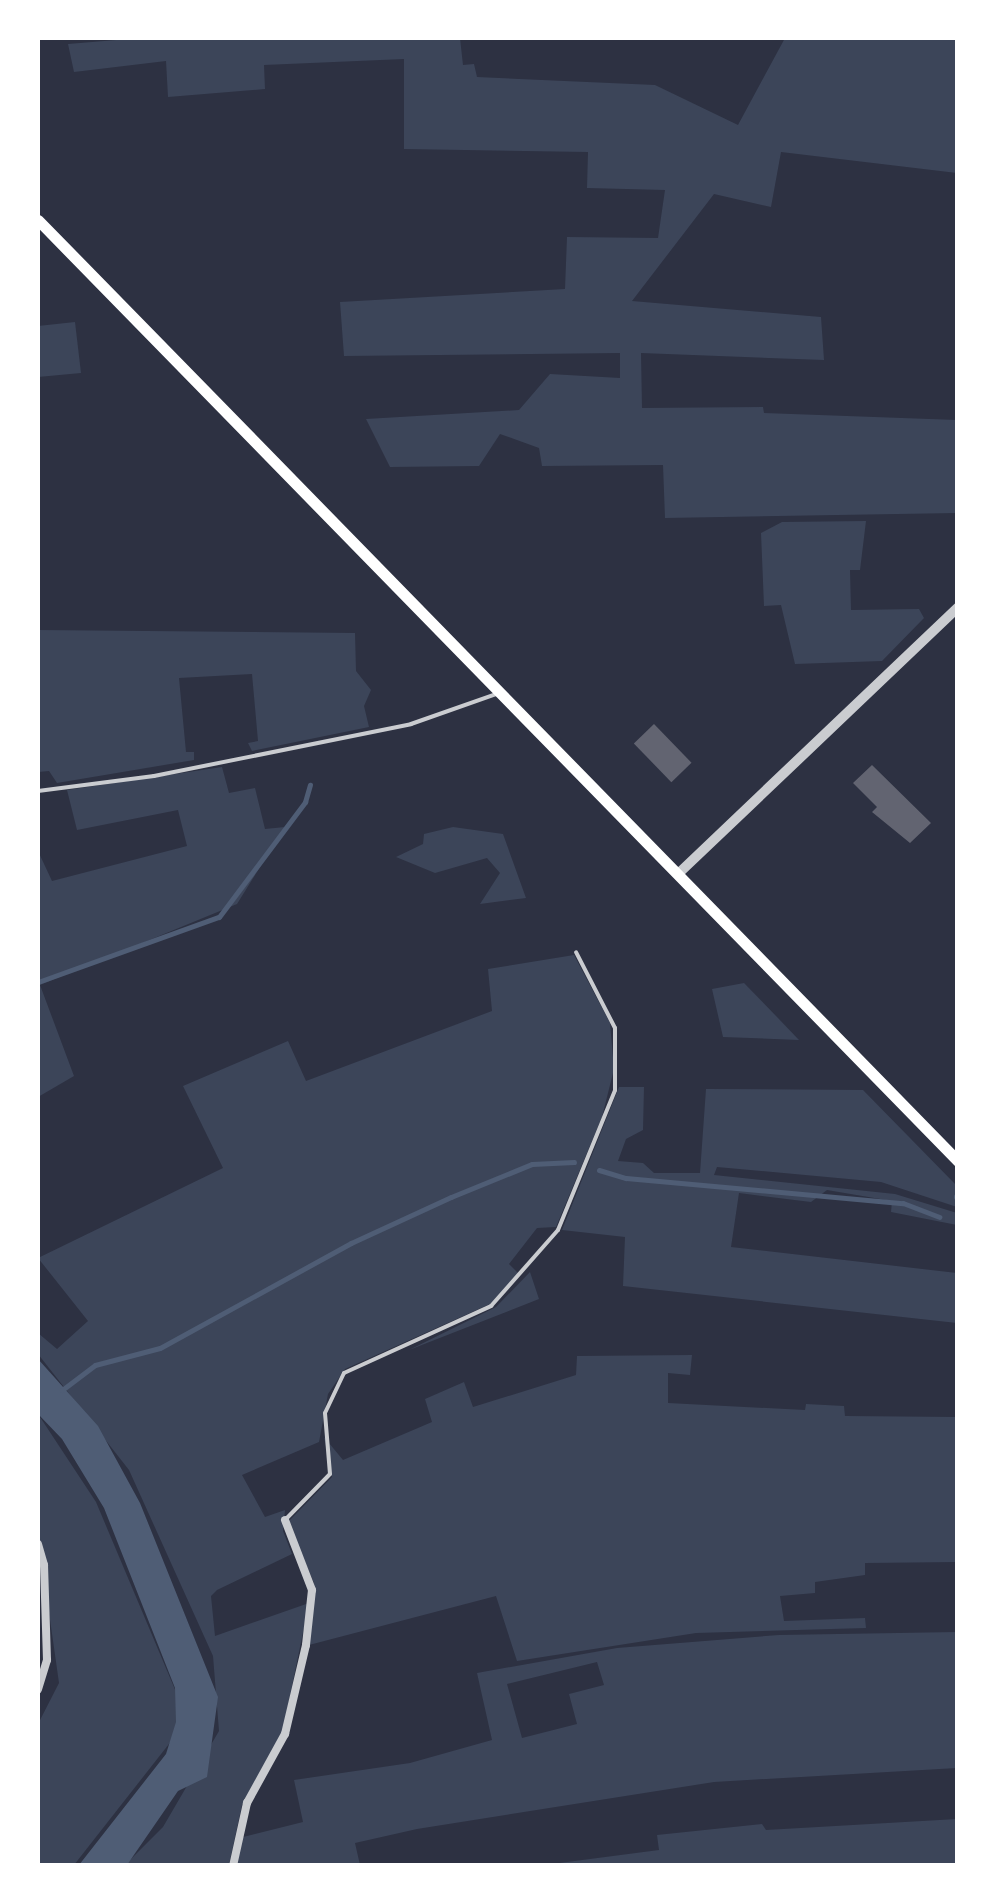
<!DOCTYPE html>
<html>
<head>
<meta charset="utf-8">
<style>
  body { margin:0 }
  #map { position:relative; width:995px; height:1903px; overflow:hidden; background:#2d3142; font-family:"Exo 2",sans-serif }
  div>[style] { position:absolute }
  .green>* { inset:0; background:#3c4559 }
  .water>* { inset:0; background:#4f5d75 }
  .stream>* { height:5px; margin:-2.5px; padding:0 2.5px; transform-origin:2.5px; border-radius:2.5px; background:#4f5d75 }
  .building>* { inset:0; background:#626471; transform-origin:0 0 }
  .service>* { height:4px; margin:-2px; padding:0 2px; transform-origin:2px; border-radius:2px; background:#caccd0 }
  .minor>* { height:8px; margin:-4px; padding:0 4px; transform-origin:4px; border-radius:4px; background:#caccd0 }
  .tertiary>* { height:10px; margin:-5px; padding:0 5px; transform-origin:5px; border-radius:5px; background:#caccd0 }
  .secondary>* { height:11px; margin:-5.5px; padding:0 5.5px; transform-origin:5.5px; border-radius:5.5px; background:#fff }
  span { translate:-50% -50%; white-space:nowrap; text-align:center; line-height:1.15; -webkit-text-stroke:8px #fff; paint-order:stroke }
  .frame { position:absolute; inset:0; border:40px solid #fff; pointer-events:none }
</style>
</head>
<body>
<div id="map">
  <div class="green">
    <i style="clip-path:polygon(140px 38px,460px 38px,463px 65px,474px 64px,477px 77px,655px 85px,738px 125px,785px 38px,957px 38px,957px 173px,781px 152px,771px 207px,714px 194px,632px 301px,821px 317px,824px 360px,641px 353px,642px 408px,763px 407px,764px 413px,957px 420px,957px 513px,665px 518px,663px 465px,542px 466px,539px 448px,500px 434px,479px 466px,390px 467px,366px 419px,519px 410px,550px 374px,620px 378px,620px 353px,344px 356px,340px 302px,565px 289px,567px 237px,658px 238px,665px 190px,587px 188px,588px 152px,404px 149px,404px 59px,264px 65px,265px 89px,168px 97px,166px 61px,74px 72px,68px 44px)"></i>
    <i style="clip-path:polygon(75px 322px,81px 373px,38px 377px,38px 326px)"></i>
    <i style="clip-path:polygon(866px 521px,860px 570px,850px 570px,851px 610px,919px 609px,924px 618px,882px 661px,795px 664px,781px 605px,764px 606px,761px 533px,782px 522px)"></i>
    <i style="clip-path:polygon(38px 630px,355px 633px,356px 671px,371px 690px,364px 706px,369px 727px,252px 751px,248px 743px,258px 741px,252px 674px,179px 678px,186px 752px,194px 752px,194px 760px,57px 783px,49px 771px,38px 772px)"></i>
    <i style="clip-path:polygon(222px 767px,229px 793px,255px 788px,265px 829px,285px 827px,237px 904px,40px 985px,74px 1076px,38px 1097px,38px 851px,52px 881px,187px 846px,178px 810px,77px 830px,67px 790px)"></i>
    <i style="clip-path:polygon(453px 827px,503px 834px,526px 898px,480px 904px,500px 873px,487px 858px,435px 873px,396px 857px,423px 844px,424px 834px)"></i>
    <i style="clip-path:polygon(574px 955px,610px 1023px,614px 1069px,602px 1117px,556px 1227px,537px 1228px,509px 1264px,520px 1275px,490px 1304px,345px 1369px,328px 1394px,319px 1442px,242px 1475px,265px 1517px,285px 1510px,283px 1531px,292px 1554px,217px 1590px,211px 1596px,215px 1636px,309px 1603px,283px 1730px,242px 1805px,229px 1865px,125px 1865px,163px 1827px,219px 1731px,213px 1656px,129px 1470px,38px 1354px,38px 1333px,57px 1349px,88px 1321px,38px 1258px,223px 1168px,183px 1086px,288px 1041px,306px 1081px,492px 1011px,488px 969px)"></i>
    <i style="clip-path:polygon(744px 983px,777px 1017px,799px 1040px,723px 1037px,712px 989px)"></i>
    <i style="clip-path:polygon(619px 1087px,644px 1087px,643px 1130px,626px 1139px,618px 1161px,643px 1163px,654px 1173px,700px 1173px,706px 1089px,863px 1090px,957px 1186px,957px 1207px,881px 1182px,717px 1167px,714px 1175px,895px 1194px,957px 1213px,957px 1225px,891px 1212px,892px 1201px,827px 1190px,811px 1202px,739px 1193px,731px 1247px,957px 1273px,957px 1323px,623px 1286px,625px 1237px,562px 1230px)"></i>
    <i style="clip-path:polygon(530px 1272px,539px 1299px,409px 1350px,496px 1307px)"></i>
    <i style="clip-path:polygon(692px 1355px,690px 1375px,668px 1373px,668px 1403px,805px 1410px,806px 1404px,844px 1406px,845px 1416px,957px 1417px,957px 1562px,865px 1563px,865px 1575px,815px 1582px,815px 1593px,780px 1596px,784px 1621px,865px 1618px,866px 1628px,696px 1633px,517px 1661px,496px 1596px,309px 1645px,314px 1583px,288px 1522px,332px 1477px,324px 1437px,343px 1460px,432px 1422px,425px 1399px,464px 1382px,473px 1407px,576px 1375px,577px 1356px)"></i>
    <i style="clip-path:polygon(38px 1414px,96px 1502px,179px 1699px,176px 1735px,74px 1865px,38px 1865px,38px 1724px,59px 1683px,38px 1535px)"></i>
    <i style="clip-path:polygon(evenodd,957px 1632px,957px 1768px,714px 1782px,417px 1829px,355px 1843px,360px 1865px,236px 1866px,243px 1837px,303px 1822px,294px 1780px,410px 1763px,492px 1740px,477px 1673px,617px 1648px,779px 1635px,957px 1632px,597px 1662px,604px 1685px,569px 1694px,577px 1724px,522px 1738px,507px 1684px,597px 1662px)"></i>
    <i style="clip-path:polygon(957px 1819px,957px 1865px,544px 1865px,659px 1850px,657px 1835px,762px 1824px,766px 1830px)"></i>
  </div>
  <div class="water">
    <i style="clip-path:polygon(38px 1359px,98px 1426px,140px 1503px,218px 1697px,207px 1777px,178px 1791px,127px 1865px,79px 1865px,166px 1754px,176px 1722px,175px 1688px,104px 1508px,62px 1439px,38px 1414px)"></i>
  </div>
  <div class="stream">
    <i style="left:38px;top:982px;width:192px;rotate:-19.8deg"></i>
    <i style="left:219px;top:917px;width:144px;rotate:-53.2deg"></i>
    <i style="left:305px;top:802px;width:18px;rotate:-74deg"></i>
    <i style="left:599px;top:1170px;width:28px;rotate:17deg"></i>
    <i style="left:626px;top:1178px;width:278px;rotate:5.2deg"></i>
    <i style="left:903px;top:1203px;width:39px;rotate:21deg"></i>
    <i style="left:956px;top:1197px;width:1px;rotate:-90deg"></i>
    <i style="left:62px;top:1390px;width:41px;rotate:-37.1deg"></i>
    <i style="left:95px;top:1365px;width:67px;rotate:-14.7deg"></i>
    <i style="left:160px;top:1348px;width:218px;rotate:-28.8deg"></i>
    <i style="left:351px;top:1243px;width:110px;rotate:-24.7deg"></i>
    <i style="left:451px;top:1197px;width:87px;rotate:-22.2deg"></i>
    <i style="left:532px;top:1164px;width:42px;rotate:-2.7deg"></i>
  </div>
  <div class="building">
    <i style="left:654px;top:724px;width:54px;height:28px;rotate:46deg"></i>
    <i style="clip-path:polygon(872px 765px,931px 823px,910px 843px,872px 812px,877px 807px,853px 783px)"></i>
  </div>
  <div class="service">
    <i style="left:38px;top:791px;width:117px;rotate:-7.4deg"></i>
    <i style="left:154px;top:776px;width:262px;rotate:-11.4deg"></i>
    <i style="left:411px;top:724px;width:90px;rotate:-19.4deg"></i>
    <i style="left:285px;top:1520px;width:64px;rotate:-45.6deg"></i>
    <i style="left:330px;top:1474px;width:61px;rotate:-94.7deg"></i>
    <i style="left:325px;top:1413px;width:44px;rotate:-64.6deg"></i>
    <i style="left:344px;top:1373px;width:162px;rotate:-24.5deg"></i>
    <i style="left:491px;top:1306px;width:101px;rotate:-48.6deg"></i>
    <i style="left:558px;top:1230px;width:151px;rotate:-67.8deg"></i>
    <i style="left:615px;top:1090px;width:62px;rotate:-90deg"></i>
    <i style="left:615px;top:1028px;width:85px;rotate:-117.2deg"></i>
  </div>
  <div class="minor">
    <i style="left:38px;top:1544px;width:22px;rotate:74deg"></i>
    <i style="left:44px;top:1565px;width:95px;rotate:88.2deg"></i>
    <i style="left:47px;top:1660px;width:31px;rotate:107deg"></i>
    <i style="left:233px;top:1866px;width:65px;rotate:-77.5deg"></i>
    <i style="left:247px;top:1803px;width:79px;rotate:-61.2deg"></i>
    <i style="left:285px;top:1734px;width:91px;rotate:-76.7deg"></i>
    <i style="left:306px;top:1645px;width:55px;rotate:-83.8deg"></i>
    <i style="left:312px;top:1590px;width:75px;rotate:-111.1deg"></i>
  </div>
  <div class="tertiary">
    <i style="left:679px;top:873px;width:385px;rotate:-43.6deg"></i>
  </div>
  <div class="secondary">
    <i style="left:38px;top:220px;width:1316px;rotate:45.65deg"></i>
  </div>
  <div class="frame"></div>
</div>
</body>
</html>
